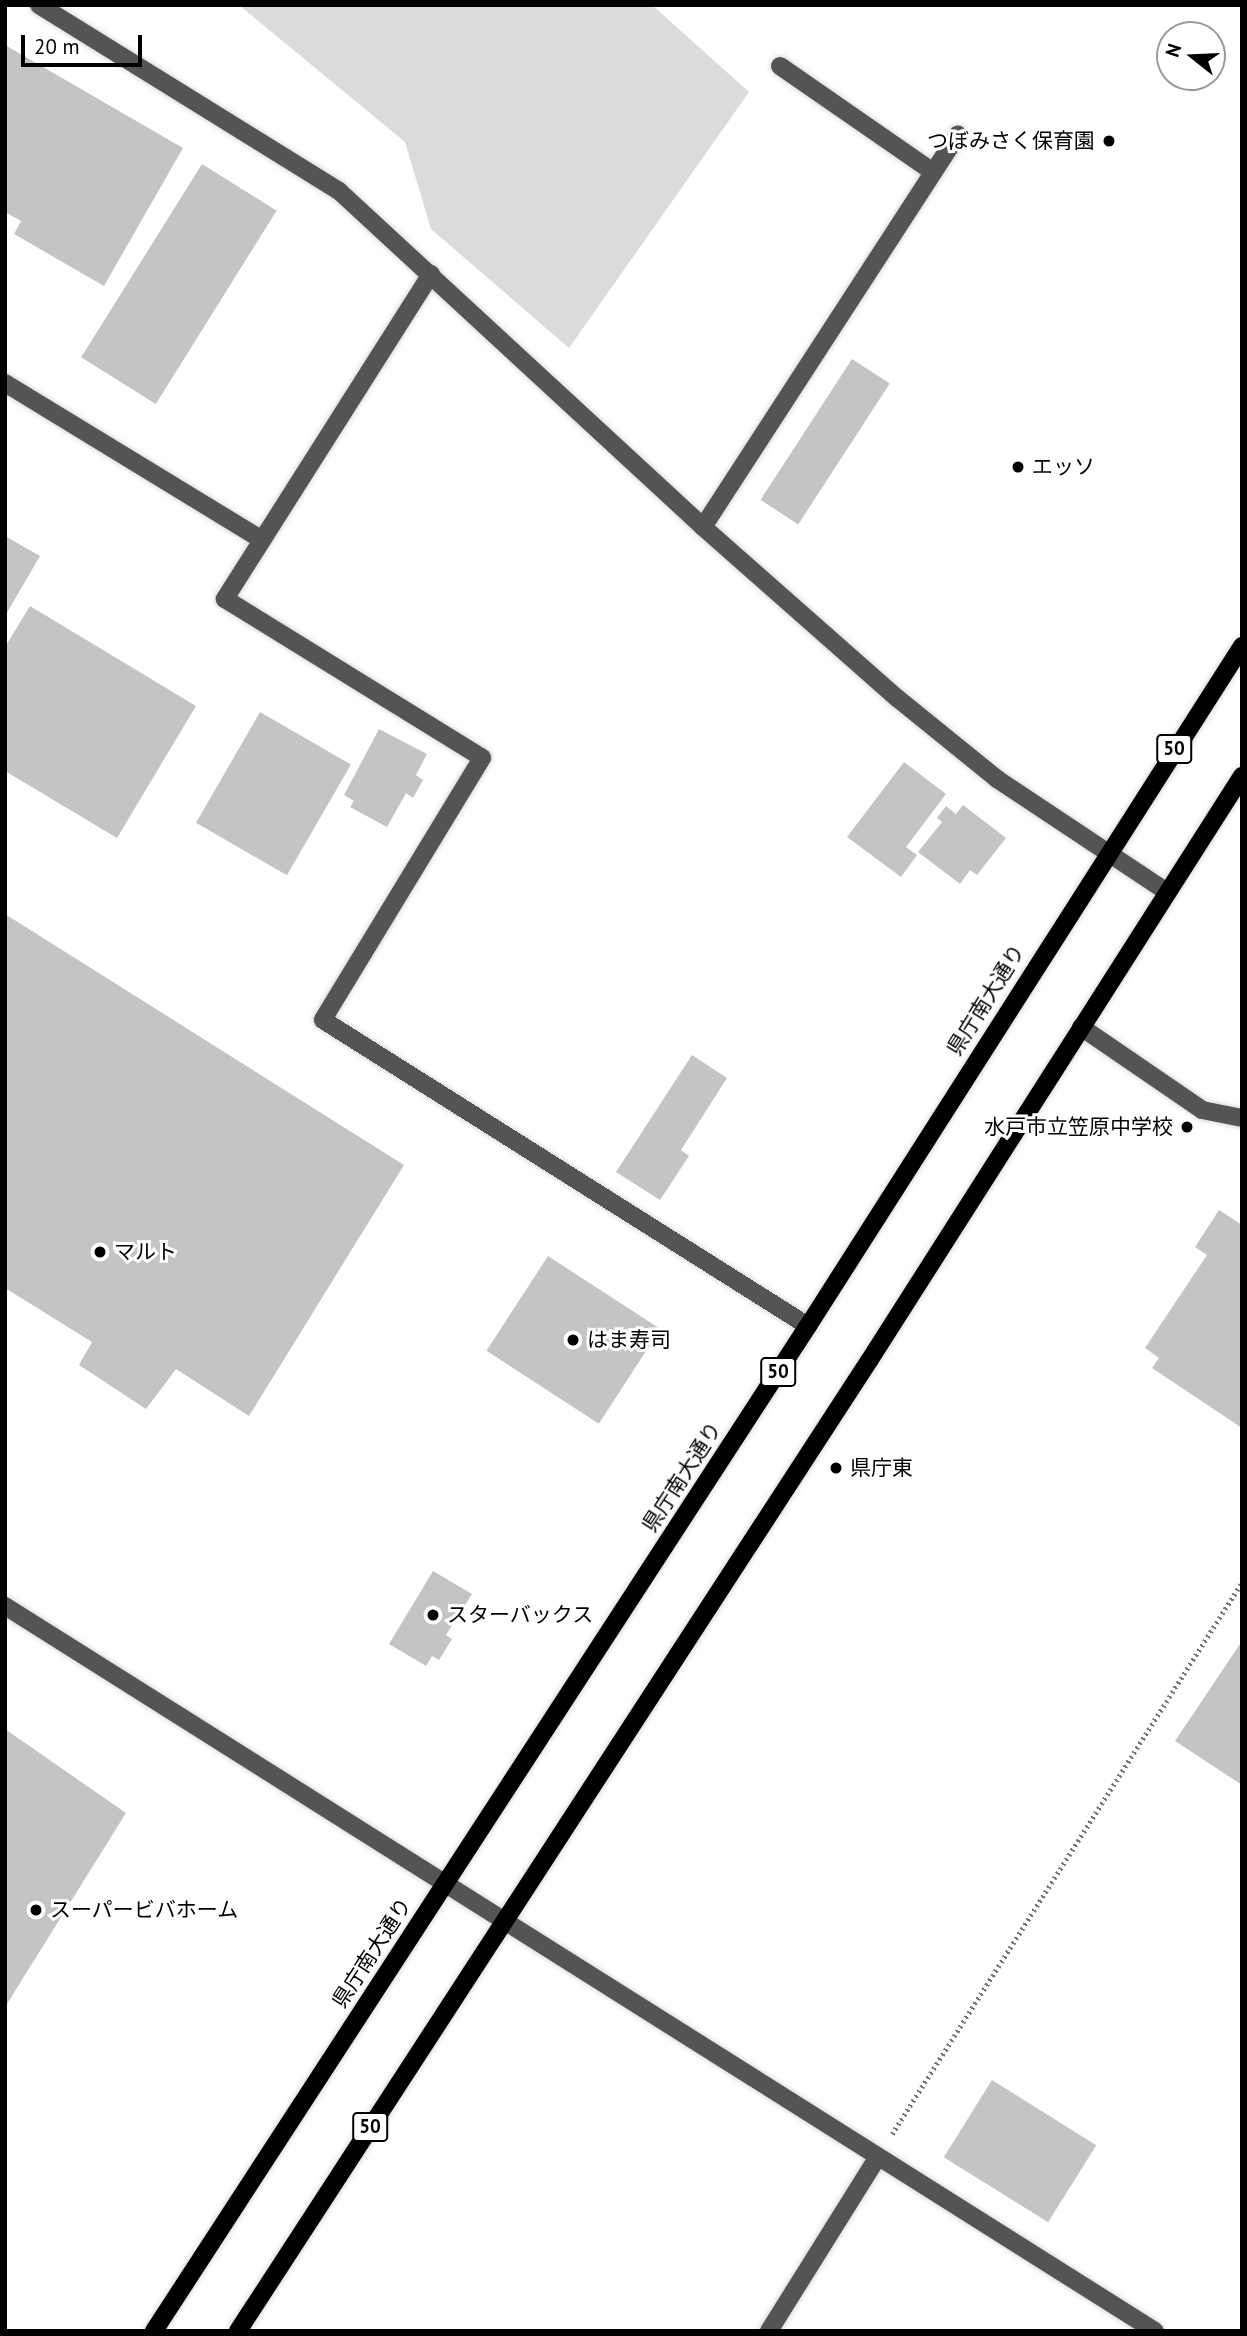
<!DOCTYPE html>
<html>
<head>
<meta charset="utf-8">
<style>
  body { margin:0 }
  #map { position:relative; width:1247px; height:2336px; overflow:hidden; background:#fff; font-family:"PT Sans","Noto Sans JP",sans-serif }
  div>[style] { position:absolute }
  .green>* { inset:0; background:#dbdbdb }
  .building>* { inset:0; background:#c4c4c4; transform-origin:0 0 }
  .path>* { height:4.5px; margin-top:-2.25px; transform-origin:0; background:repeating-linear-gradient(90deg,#767676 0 2px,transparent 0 5.5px) }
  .roads { filter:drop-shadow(0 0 2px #dbdbdb) drop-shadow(0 0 2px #dbdbdb) }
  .minor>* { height:18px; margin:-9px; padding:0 9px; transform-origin:9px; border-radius:9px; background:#545454 }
  .major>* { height:18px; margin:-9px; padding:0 9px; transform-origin:9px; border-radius:9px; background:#000 }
  .dots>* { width:19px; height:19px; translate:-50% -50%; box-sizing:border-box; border:4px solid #fff; border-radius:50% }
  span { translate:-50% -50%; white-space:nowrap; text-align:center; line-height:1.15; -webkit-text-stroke:6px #fff; paint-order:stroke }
  .shield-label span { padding:2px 5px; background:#fff; border:2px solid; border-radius:5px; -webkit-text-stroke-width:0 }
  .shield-label { font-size:19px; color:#000; font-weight:700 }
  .poi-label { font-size:21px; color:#000 }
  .right { translate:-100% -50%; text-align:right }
  .left { translate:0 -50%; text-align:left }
  .street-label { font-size:21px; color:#000 }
  .frame { position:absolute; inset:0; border:7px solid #000; pointer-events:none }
  .north { position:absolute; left:1156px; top:21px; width:70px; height:70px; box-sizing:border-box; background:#fff; border:2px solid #999; border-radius:50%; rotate:288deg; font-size:19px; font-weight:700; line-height:28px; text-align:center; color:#000 }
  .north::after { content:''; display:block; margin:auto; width:24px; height:32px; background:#000; clip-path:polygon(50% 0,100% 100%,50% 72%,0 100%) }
  .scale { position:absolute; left:21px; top:35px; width:121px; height:32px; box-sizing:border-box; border:4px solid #000; border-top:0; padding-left:9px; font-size:21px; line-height:24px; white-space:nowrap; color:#000; -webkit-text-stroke:5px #fff; paint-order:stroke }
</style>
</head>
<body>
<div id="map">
  <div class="green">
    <i style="clip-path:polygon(239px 5px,652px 5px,749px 92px,569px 348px,431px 229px,405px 142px)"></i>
  </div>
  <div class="building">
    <i style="clip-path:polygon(5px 45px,183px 148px,104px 286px,14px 234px,21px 221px,5px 212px)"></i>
    <i style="left:202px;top:164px;width:88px;height:228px;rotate:32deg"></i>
    <i style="left:852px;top:359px;width:45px;height:168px;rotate:33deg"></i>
    <i style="clip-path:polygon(5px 536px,40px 556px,5px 616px)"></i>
    <i style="clip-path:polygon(30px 606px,196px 706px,117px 838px,5px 771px,5px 647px)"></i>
    <i style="left:260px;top:712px;width:105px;height:128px;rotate:30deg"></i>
    <i style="clip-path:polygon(379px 729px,427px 754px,416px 775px,423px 780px,413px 798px,406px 793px,387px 827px,350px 807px,354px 801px,344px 795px)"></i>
    <i style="clip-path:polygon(904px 762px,946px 794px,906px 847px,917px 855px,901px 877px,847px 837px)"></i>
    <i style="clip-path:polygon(963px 805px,1006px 838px,977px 875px,970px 870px,960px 884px,918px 852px,942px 822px,937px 818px,946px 806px,956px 814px)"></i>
    <i style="clip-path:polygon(5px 914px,404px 1165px,249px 1416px,176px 1369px,146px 1409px,79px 1365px,92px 1342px,5px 1288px)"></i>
    <i style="clip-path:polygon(692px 1055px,727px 1078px,681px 1150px,689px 1156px,660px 1200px,616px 1172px)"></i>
    <i style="clip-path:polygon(1219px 1210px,1242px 1225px,1242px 1428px,1152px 1368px,1159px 1358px,1145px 1348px,1207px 1255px,1195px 1247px)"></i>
    <i style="left:548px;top:1256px;width:134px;height:113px;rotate:33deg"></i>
    <i style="clip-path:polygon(433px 1571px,472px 1594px,446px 1635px,452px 1639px,439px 1660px,432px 1656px,426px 1666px,389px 1644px)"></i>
    <i style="clip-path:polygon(1242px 1641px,1242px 1785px,1175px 1741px)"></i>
    <i style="clip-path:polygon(5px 1729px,126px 1813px,5px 2007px)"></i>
    <i style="left:992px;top:2080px;width:123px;height:91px;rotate:32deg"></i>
  </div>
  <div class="path">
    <i style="left:892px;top:2134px;width:654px;rotate:-57.62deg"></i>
  </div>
  <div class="roads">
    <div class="minor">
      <i style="left:39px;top:5px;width:353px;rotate:31.8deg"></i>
      <i style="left:339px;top:191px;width:495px;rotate:42.7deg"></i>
      <i style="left:703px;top:527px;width:259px;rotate:41.4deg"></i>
      <i style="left:897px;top:698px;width:129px;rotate:39deg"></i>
      <i style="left:997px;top:779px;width:204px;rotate:33.6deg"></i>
      <i style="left:780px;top:66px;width:186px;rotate:34.7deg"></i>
      <i style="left:431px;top:274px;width:385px;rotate:122.4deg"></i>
      <i style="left:225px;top:599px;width:302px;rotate:31.7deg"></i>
      <i style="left:482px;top:758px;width:306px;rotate:121.3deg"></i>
      <i style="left:323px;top:1020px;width:573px;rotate:32.25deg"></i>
      <i style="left:5px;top:383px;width:301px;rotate:31.4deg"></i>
      <i style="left:703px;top:527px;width:468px;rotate:-57deg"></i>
      <i style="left:1081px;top:1027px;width:147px;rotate:34.4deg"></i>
      <i style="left:1202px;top:1110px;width:41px;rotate:11.3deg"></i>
      <i style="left:5px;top:1606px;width:1359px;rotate:32.23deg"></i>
      <i style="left:769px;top:2331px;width:204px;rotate:-58deg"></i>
    </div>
    <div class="major">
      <i style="left:154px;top:2331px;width:1199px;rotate:-56.95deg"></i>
      <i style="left:808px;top:1326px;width:807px;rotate:-57.45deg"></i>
      <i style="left:238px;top:2331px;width:1157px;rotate:-56.96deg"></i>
      <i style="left:869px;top:1361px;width:694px;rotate:-57.48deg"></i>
    </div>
  </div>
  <div class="dots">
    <i style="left:1109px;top:141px;background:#000"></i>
    <i style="left:1018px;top:467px;background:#000"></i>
    <i style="left:1187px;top:1127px;background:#000"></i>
    <i style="left:100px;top:1252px;background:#000"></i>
    <i style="left:573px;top:1340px;background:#000"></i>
    <i style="left:836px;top:1468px;background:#000"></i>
    <i style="left:433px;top:1615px;background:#000"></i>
    <i style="left:36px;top:1910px;background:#000"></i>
  </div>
  <div class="shield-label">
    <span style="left:1174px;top:749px">50</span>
    <span style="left:778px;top:1372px">50</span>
    <span style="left:370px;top:2127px">50</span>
  </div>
  <div class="poi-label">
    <span class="right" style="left:1095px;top:141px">つぼみさく保育園</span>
    <span class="left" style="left:1032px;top:467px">エッソ</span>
    <span class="right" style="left:1173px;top:1127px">水戸市立笠原中学校</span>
    <span class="left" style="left:114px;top:1252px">マルト</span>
    <span class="left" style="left:587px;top:1340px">はま寿司</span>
    <span class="left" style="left:850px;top:1468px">県庁東</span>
    <span class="left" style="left:447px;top:1615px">スターバックス</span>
    <span class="left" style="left:50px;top:1910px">スーパービバホーム</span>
  </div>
  <div class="street-label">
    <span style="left:986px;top:1000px;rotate:-58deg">県庁南大通り</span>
    <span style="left:682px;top:1477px;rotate:-57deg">県庁南大通り</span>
    <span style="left:372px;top:1953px;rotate:-57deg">県庁南大通り</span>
  </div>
  <div class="frame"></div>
  <div class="north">N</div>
  <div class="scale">20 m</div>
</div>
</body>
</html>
